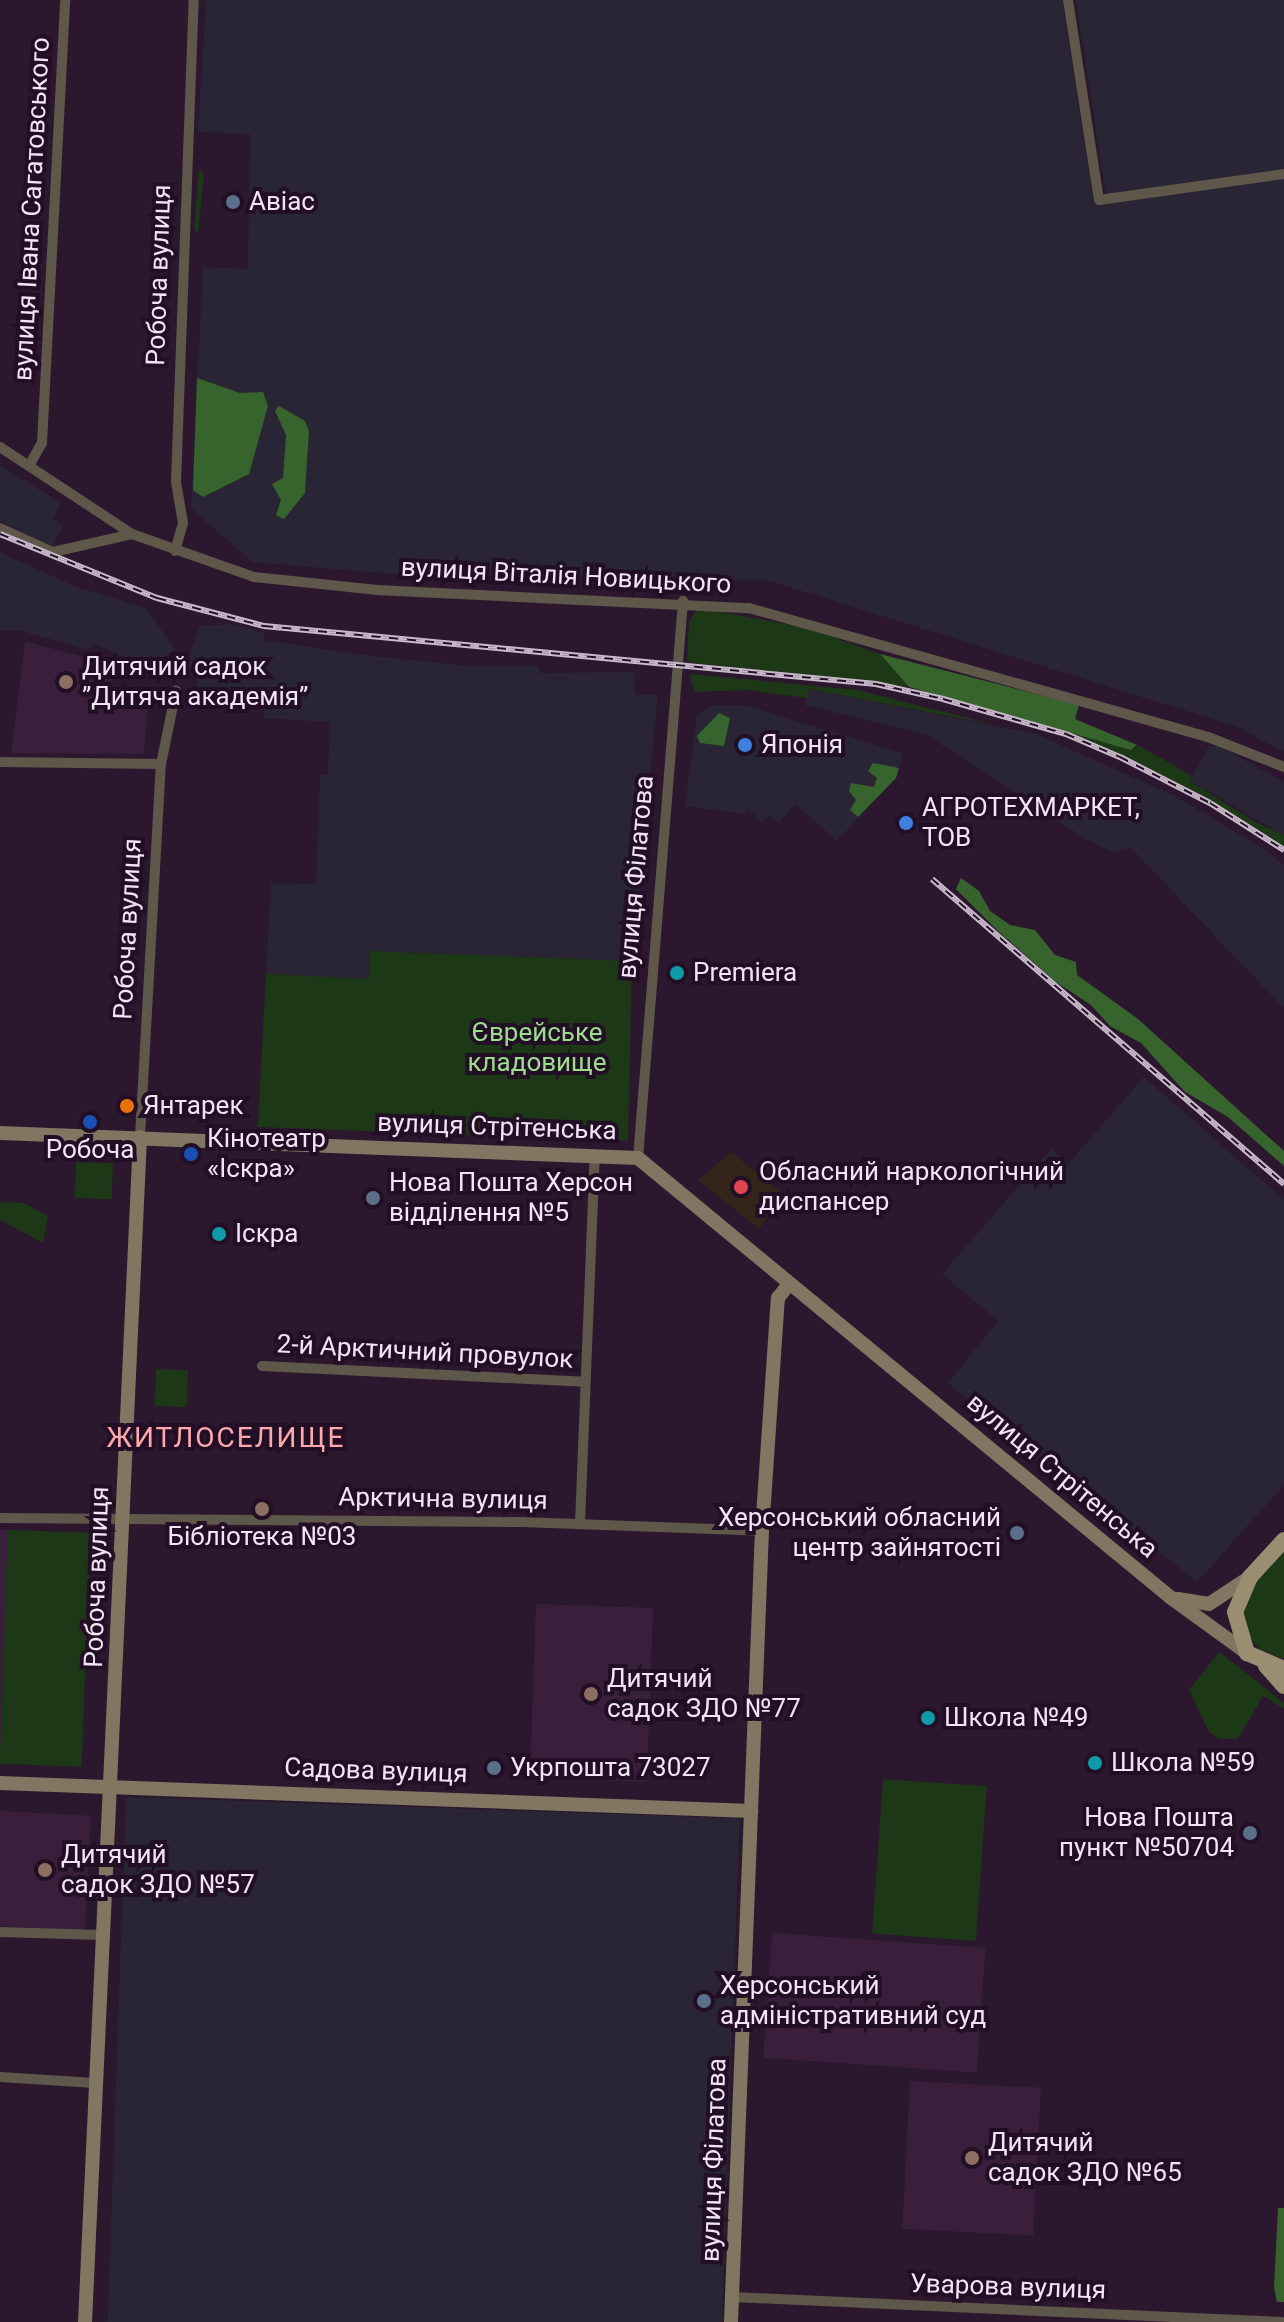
<!DOCTYPE html>
<html>
<head>
<meta charset="utf-8">
<style>
  body { margin:0 }
  #map { position:relative; width:1284px; height:2322px; overflow:hidden; background:#2c182e; font-family:Roboto,sans-serif }
  div>[style] { position:absolute }
  .built>* { inset:0; background:#391f3b; transform-origin:0 0 }
  .industrial>* { inset:0; background:#292535; transform-origin:0 0 }
  .medical>* { inset:0; background:#34241a }
  .green>* { inset:0; background:#1d3816; transform-origin:0 0 }
  .forest>* { inset:0; background:#37642c }
  .street>* { height:10px; margin:-5px; padding:0 5px; transform-origin:5px; border-radius:5px; background:#5e574a }
  .secondary>* { height:14px; margin:-7px; padding:0 7px; transform-origin:7px; border-radius:7px; background:#817661 }
  .primary>* { height:16px; margin:-8px; padding:0 8px; transform-origin:8px; border-radius:8px; background:#9b8d72 }
  .rail>* { height:6px; margin-top:-3px; transform-origin:0; background:repeating-linear-gradient(90deg,#220f25 0 9px,#c9bacb 0 18px); box-sizing:border-box; border-block:2px solid #c9bacb }
  .dots>* { width:22px; height:22px; translate:-50% -50%; box-sizing:border-box; border:4px solid #220f25; border-radius:50% }
  span { translate:-50% -50%; white-space:nowrap; text-align:center; line-height:1.15; -webkit-text-stroke:8px #220f25; paint-order:stroke }
  .poi-label { font-size:26px; color:#f2e4f4 }
  .left { translate:0 -50%; text-align:left }
  .right { translate:-100% -50%; text-align:right }
  .street-label { font-size:26px; color:#f2e4f4 }
  .park-label { font-size:26px; color:#9cde8d }
  .neighbourhood-label { font-size:28px; color:#fca8ad; letter-spacing:2px }
</style>
</head>
<body>
<div id="map">
  <div class="built">
    <i style="clip-path:polygon(25px 641px,112px 665px,112px 699px,148px 703px,144px 754px,11px 753px)"></i>
    <i style="left:0;top:1530px;width:8px;height:234px"></i>
    <i style="left:536px;top:1604px;width:117px;height:174px;rotate:2deg"></i>
    <i style="left:0;top:1811px;width:91px;height:115px;rotate:3deg"></i>
    <i style="left:772px;top:1933px;width:214px;height:125px;rotate:4deg"></i>
    <i style="left:910px;top:2081px;width:131px;height:148px;rotate:3deg"></i>
  </div>
  <div class="industrial">
    <i style="clip-path:polygon(206px 0,1062px 0,1094px 205px,1284px 179px,1284px 752px,1235px 726px,770px 581px,382px 573px,252px 562px,191px 508px,203px 267px,248px 269px,250px 134px,198px 132px)"></i>
    <i style="clip-path:polygon(1076px 0,1284px 0,1284px 170px,1106px 195px)"></i>
    <i style="clip-path:polygon(0 465px,61px 503px,53px 519px,63px 526px,52px 547px,0 521px)"></i>
    <i style="clip-path:polygon(0 552px,76px 587px,146px 608px,175px 650px,147px 668px,125px 667px,120px 656px,94px 644px,88px 650px,19px 630px,0 631px)"></i>
    <i style="clip-path:polygon(233px 624px,265px 633px,263px 640px,372px 656px,468px 666px,539px 666px,539px 673px,634px 672px,635px 695px,658px 694px,632px 961px,371px 951px,369px 980px,266px 974px,271px 883px,316px 884px,320px 775px,328px 774px,330px 722px,264px 718px,264px 706px,195px 703px,197px 679px,187px 663px,200px 626px)"></i>
    <i style="clip-path:polygon(808px 689px,1036px 734px,1177px 797px,1259px 846px,1284px 865px,1284px 1008px,1131px 848px,1114px 852px,1089px 841px,927px 735px,805px 705px)"></i>
    <i style="clip-path:polygon(712px 705px,747px 706px,903px 753px,896px 778px,837px 841px,795px 804px,779px 823px,769px 815px,762px 822px,747px 808px,745px 814px,685px 806px,697px 715px)"></i>
    <i style="clip-path:polygon(1209px 746px,1219px 746px,1284px 782px,1284px 835px,1190px 781px)"></i>
    <i style="clip-path:polygon(1144px 1077px,1284px 1200px,1284px 1485px,1197px 1582px,948px 1383px,998px 1321px,942px 1274px,1051px 1149px,1068px 1164px)"></i>
    <i style="left:126px;top:1797px;width:614px;height:526px;rotate:2deg"></i>
  </div>
  <div class="medical">
    <i style="clip-path:polygon(731px 1152px,784px 1194px,759px 1229px,698px 1180px)"></i>
  </div>
  <div class="green">
    <i style="clip-path:polygon(199px 169px,204px 174px,198px 233px,194px 229px)"></i>
    <i style="clip-path:polygon(705px 609px,808px 628px,880px 654px,909px 687px,687px 662px,689px 622px,696px 611px)"></i>
    <i style="clip-path:polygon(689px 674px,858px 690px,995px 725px,809px 689px,807px 698px,747px 690px,695px 692px)"></i>
    <i style="clip-path:polygon(1057px 727px,1131px 750px,1140px 746px,1192px 776px,1190px 781px,1257px 823px,1284px 835px,1284px 847px,1204px 796px)"></i>
    <i style="clip-path:polygon(370px 951px,632px 961px,628px 1141px,258px 1127px,266px 974px,369px 979px)"></i>
    <i style="left:76px;top:1162px;width:37px;height:36px;rotate:2deg"></i>
    <i style="clip-path:polygon(0 1202px,24px 1203px,48px 1216px,43px 1243px,0 1220px)"></i>
    <i style="left:156px;top:1369px;width:32px;height:37px;rotate:2deg"></i>
    <i style="left:8px;top:1530px;width:82px;height:234px;rotate:2deg"></i>
    <i style="clip-path:polygon(1284px 1547px,1284px 1659px,1259px 1649px,1242px 1626px,1244px 1597px)"></i>
    <i style="clip-path:polygon(1219px 1652px,1284px 1703px,1284px 1709px,1263px 1696px,1238px 1739px,1219px 1739px,1209px 1732px,1189px 1690px)"></i>
    <i style="left:883px;top:1779px;width:104px;height:155px;rotate:4deg"></i>
  </div>
  <div class="forest">
    <i style="clip-path:polygon(197px 378px,240px 393px,263px 392px,268px 406px,249px 474px,203px 497px,193px 490px)"></i>
    <i style="clip-path:polygon(279px 406px,305px 421px,309px 431px,305px 493px,284px 519px,276px 515px,281px 500px,272px 484px,283px 478px,286px 435px,275px 411px)"></i>
    <i style="clip-path:polygon(880px 654px,1079px 705px,1075px 719px,1137px 745px,1131px 750px,909px 687px)"></i>
    <i style="clip-path:polygon(719px 713px,730px 718px,724px 746px,700px 743px,697px 736px)"></i>
    <i style="clip-path:polygon(873px 763px,899px 768px,896px 778px,858px 817px,850px 810px,856px 800px,849px 791px,851px 783px,874px 787px,877px 778px,868px 771px)"></i>
    <i style="clip-path:polygon(961px 878px,979px 891px,990px 911px,1010px 925px,1035px 930px,1055px 955px,1076px 962px,1077px 975px,1138px 1019px,1284px 1151px,1284px 1166px,1228px 1117px,1185px 1092px,1141px 1043px,1110px 1026px,1091px 1005px,1056px 982px,998px 931px,956px 889px)"></i>
    <i style="clip-path:polygon(1278px 2208px,1284px 2208px,1284px 2302px,1277px 2302px,1274px 2288px)"></i>
  </div>
  <div class="street">
    <i style="left:1068px;top:0;width:202px;rotate:81.2deg"></i>
    <i style="left:1099px;top:200px;width:187px;rotate:-8deg"></i>
    <i style="left:0;top:447px;width:158px;rotate:33.4deg"></i>
    <i style="left:132px;top:534px;width:129px;rotate:19.4deg"></i>
    <i style="left:254px;top:577px;width:124px;rotate:6deg"></i>
    <i style="left:377px;top:590px;width:372px;rotate:2.8deg"></i>
    <i style="left:749px;top:608px;width:477px;rotate:15.7deg"></i>
    <i style="left:1208px;top:737px;width:82px;rotate:21.5deg"></i>
    <i style="left:29px;top:466px;width:26px;rotate:-61deg"></i>
    <i style="left:42px;top:443px;width:444px;rotate:-87deg"></i>
    <i style="left:0;top:528px;width:58px;rotate:24.4deg"></i>
    <i style="left:53px;top:552px;width:81px;rotate:-12.8deg"></i>
    <i style="left:175px;top:551px;width:29px;rotate:-74deg"></i>
    <i style="left:183px;top:523px;width:42px;rotate:-99.7deg"></i>
    <i style="left:176px;top:482px;width:482px;rotate:-87.9deg"></i>
    <i style="left:0;top:762px;width:161px;rotate:0.7deg"></i>
    <i style="left:140px;top:1137px;width:374px;rotate:-86.8deg"></i>
    <i style="left:161px;top:764px;width:75px;rotate:-78.4deg"></i>
    <i style="left:638px;top:1158px;width:559px;rotate:-85.38deg"></i>
    <i style="left:262px;top:1366px;width:323px;rotate:2.8deg"></i>
    <i style="left:0;top:1518px;width:521px;rotate:0.44deg"></i>
    <i style="left:521px;top:1522px;width:241px;rotate:2.1deg"></i>
    <i style="left:580px;top:1523px;width:368px;rotate:-87.7deg"></i>
    <i style="left:0;top:1932px;width:102px;rotate:1.7deg"></i>
    <i style="left:0;top:2077px;width:95px;rotate:3.6deg"></i>
    <i style="left:733px;top:2297px;width:549px;rotate:2.61deg"></i>
  </div>
  <div class="secondary">
    <i style="left:0;top:1133px;width:638px;rotate:2.24deg"></i>
    <i style="left:638px;top:1158px;width:690px;rotate:39.53deg"></i>
    <i style="left:1170px;top:1597px;width:95px;rotate:36deg"></i>
    <i style="left:1178px;top:1599px;width:31px;rotate:9deg"></i>
    <i style="left:1209px;top:1604px;width:49px;rotate:-33.4deg"></i>
    <i style="left:0;top:1783px;width:752px;rotate:2.14deg"></i>
    <i style="left:85px;top:2322px;width:1186px;rotate:-87.34deg"></i>
    <i style="left:731px;top:2322px;width:792px;rotate:-87.76deg"></i>
    <i style="left:762px;top:1531px;width:234px;rotate:-86.1deg"></i>
    <i style="left:778px;top:1298px;width:18px;rotate:-52deg"></i>
  </div>
  <div class="primary">
    <i style="left:1284px;top:1540px;width:50px;rotate:132.6deg"></i>
    <i style="left:1250px;top:1577px;width:38px;rotate:113deg"></i>
    <i style="left:1235px;top:1612px;width:43px;rotate:73.7deg"></i>
    <i style="left:1247px;top:1653px;width:40px;rotate:23.4deg"></i>
    <i style="left:1266px;top:1666px;width:27px;rotate:48deg"></i>
  </div>
  <div class="rail">
    <i style="left:0;top:534px;width:170px;rotate:22.2deg"></i>
    <i style="left:157px;top:598px;width:111px;rotate:14.7deg"></i>
    <i style="left:264px;top:626px;width:615px;rotate:5.41deg"></i>
    <i style="left:876px;top:684px;width:69px;rotate:12.6deg"></i>
    <i style="left:943px;top:699px;width:128px;rotate:15.9deg"></i>
    <i style="left:1066px;top:734px;width:59px;rotate:23.1deg"></i>
    <i style="left:1120px;top:757px;width:101px;rotate:27.1deg"></i>
    <i style="left:1210px;top:803px;width:88px;rotate:32.4deg"></i>
    <i style="left:932px;top:879px;width:466px;rotate:40.9deg"></i>
  </div>
  <div class="dots">
    <i style="left:233px;top:202px;background:#5c6f8a"></i>
    <i style="left:66px;top:682px;background:#8d6e63"></i>
    <i style="left:745px;top:745px;background:#3f7fe0"></i>
    <i style="left:906px;top:823px;background:#3f7fe0"></i>
    <i style="left:677px;top:973px;background:#0f9aa8"></i>
    <i style="left:127px;top:1106px;background:#e8710a"></i>
    <i style="left:90px;top:1122px;background:#1a4fb4"></i>
    <i style="left:191px;top:1154px;background:#1a4fb4"></i>
    <i style="left:741px;top:1187px;background:#e0444e"></i>
    <i style="left:373px;top:1198px;background:#5c6f8a"></i>
    <i style="left:219px;top:1234px;background:#0f9aa8"></i>
    <i style="left:262px;top:1509px;background:#8d6e63"></i>
    <i style="left:1017px;top:1533px;background:#5c6f8a"></i>
    <i style="left:591px;top:1694px;background:#8d6e63"></i>
    <i style="left:928px;top:1718px;background:#0f9aa8"></i>
    <i style="left:1095px;top:1763px;background:#0f9aa8"></i>
    <i style="left:494px;top:1768px;background:#5c6f8a"></i>
    <i style="left:1250px;top:1833px;background:#5c6f8a"></i>
    <i style="left:45px;top:1870px;background:#8d6e63"></i>
    <i style="left:704px;top:2001px;background:#5c6f8a"></i>
    <i style="left:972px;top:2158px;background:#8d6e63"></i>
  </div>
  <div class="poi-label">
    <span class="left" style="left:249px;top:202px">Авіас</span>
    <span class="left" style="left:82px;top:682px">Дитячий садок<br>”Дитяча академія”</span>
    <span class="left" style="left:761px;top:745px">Японія</span>
    <span class="left" style="left:922px;top:823px">АГРОТЕХМАРКЕТ,<br>ТОВ</span>
    <span class="left" style="left:693px;top:973px">Premiera</span>
    <span class="left" style="left:143px;top:1106px">Янтарек</span>
    <span class="left" style="left:207px;top:1154px">Кінотеатр<br>«Іскра»</span>
    <span style="left:90px;top:1150px">Робоча</span>
    <span class="left" style="left:759px;top:1187px">Обласний наркологічний<br>диспансер</span>
    <span class="left" style="left:389px;top:1198px">Нова Пошта Херсон<br>відділення №5</span>
    <span class="left" style="left:235px;top:1234px">Іскра</span>
    <span class="right" style="left:1001px;top:1533px">Херсонський обласний<br>центр зайнятості</span>
    <span style="left:262px;top:1537px">Бібліотека №03</span>
    <span class="left" style="left:607px;top:1694px">Дитячий<br>садок ЗДО №77</span>
    <span class="left" style="left:944px;top:1718px">Школа №49</span>
    <span class="left" style="left:1111px;top:1763px">Школа №59</span>
    <span class="left" style="left:510px;top:1768px">Укрпошта 73027</span>
    <span class="right" style="left:1234px;top:1833px">Нова Пошта<br>пункт №50704</span>
    <span class="left" style="left:61px;top:1870px">Дитячий<br>садок ЗДО №57</span>
    <span class="left" style="left:720px;top:2001px">Херсонський<br>адміністративний суд</span>
    <span class="left" style="left:988px;top:2158px">Дитячий<br>садок ЗДО №65</span>
  </div>
  <div class="street-label">
    <span style="left:32px;top:209px;rotate:-87deg">вулиця Івана Сагатовського</span>
    <span style="left:159px;top:275px;rotate:-88deg">Робоча вулиця</span>
    <span style="left:566px;top:576px;rotate:3deg">вулиця Віталія Новицького</span>
    <span style="left:636px;top:877px;rotate:-85deg">вулиця Філатова</span>
    <span style="left:128px;top:929px;rotate:-87deg">Робоча вулиця</span>
    <span style="left:497px;top:1127px;rotate:2deg">вулиця Стрітенська</span>
    <span style="left:425px;top:1352px;rotate:3deg">2-й Арктичний провулок</span>
    <span style="left:1062px;top:1476px;rotate:40deg">вулиця Стрітенська</span>
    <span style="left:443px;top:1499px;rotate:1deg">Арктична вулиця</span>
    <span style="left:97px;top:1577px;rotate:-88deg">Робоча вулиця</span>
    <span style="left:376px;top:1771px;rotate:2deg">Садова вулиця</span>
    <span style="left:714px;top:2160px;rotate:-88deg">вулиця Філатова</span>
    <span style="left:1008px;top:2287px;rotate:2deg">Уварова вулиця</span>
  </div>
  <div class="park-label">
    <span style="left:537px;top:1048px">Єврейське<br>кладовище</span>
  </div>
  <div class="neighbourhood-label">
    <span style="left:226px;top:1438px">ЖИТЛОСЕЛИЩЕ</span>
  </div>
</div>
</body>
</html>
